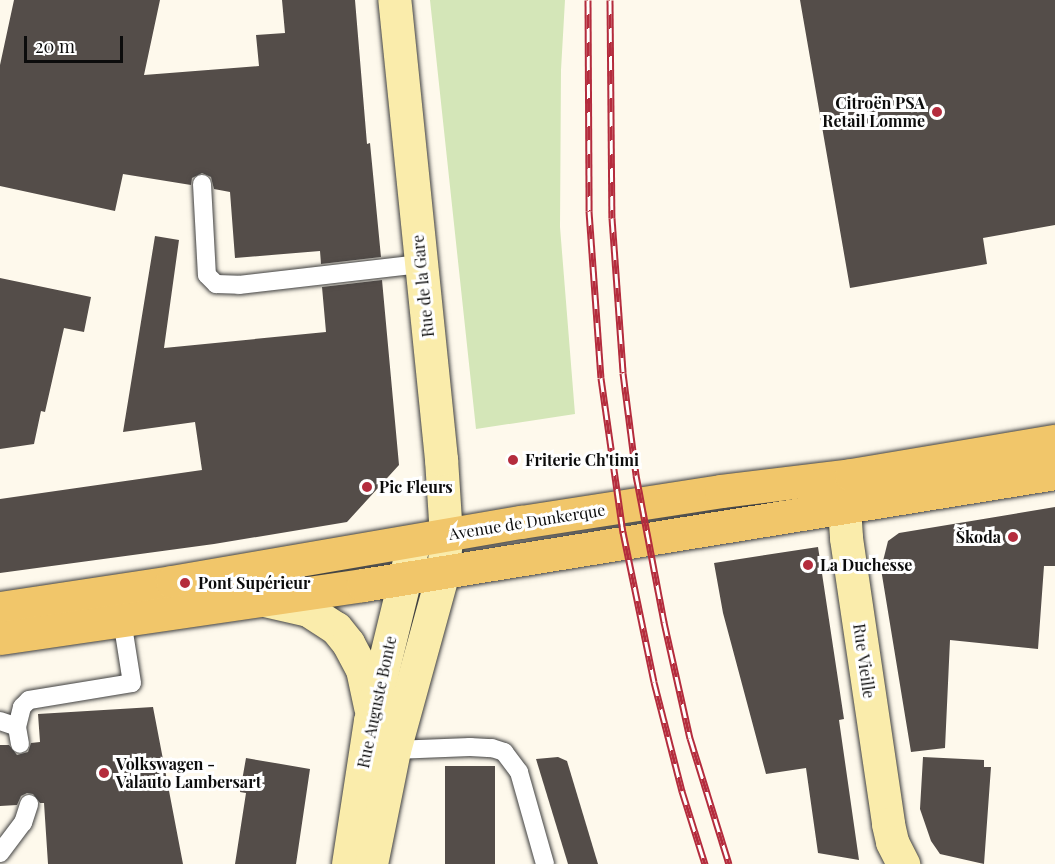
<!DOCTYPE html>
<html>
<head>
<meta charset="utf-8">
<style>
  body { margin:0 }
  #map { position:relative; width:1055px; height:864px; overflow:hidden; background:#fef9ec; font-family:"Playfair Display",serif }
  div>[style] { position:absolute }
  .green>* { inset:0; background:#d4e6b8 }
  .building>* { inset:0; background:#544d49; transform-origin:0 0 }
  .roads { filter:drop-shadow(0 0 2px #3f3f3f) drop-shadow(0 0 2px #3f3f3f) }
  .lane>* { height:18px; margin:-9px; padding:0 9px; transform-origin:9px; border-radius:9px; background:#fff }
  .secondary>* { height:33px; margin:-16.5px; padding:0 16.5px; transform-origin:16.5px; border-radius:16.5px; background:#faecab }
  .primary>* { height:33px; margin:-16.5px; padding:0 16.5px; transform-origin:16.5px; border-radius:16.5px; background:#f1c66a }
  .rail>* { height:7px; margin-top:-3.5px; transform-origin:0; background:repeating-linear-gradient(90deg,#fff 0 14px,#b42c3d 0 28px); box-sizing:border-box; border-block:2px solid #b42c3d }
  .dots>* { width:16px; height:16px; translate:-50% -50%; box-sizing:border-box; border:3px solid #fff; border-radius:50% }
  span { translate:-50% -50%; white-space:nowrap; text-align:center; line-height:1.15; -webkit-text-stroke:6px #fff; paint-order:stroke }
  .poi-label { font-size:16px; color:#0c0c0c; font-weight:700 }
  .right { translate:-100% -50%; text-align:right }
  .left { translate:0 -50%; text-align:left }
  .street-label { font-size:16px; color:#0c0c0c }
  .scale { position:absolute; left:24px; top:36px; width:99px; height:27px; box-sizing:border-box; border:3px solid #0c0c0c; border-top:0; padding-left:8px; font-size:18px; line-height:21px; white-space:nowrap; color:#0c0c0c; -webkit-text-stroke:4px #fff; paint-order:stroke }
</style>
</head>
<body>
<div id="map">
  <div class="green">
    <i style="clip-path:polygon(430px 0,565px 0,561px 70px,560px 227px,575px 414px,476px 429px)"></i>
  </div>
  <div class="building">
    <i style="clip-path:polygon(14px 0,160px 0,144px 75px,259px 66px,256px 35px,285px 33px,282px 0,355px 0,367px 144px,370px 143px,381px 257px,321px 264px,320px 251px,235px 258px,230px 192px,214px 189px,211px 177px,202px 173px,192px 178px,191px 185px,123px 174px,115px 211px,0 186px,0 65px)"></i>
    <i style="clip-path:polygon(800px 0,1055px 0,1055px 225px,983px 238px,987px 264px,850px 288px)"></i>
    <i style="clip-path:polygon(155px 236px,179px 240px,164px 348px,326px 332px,322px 287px,382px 280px,399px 465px,347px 522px,214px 544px,0 573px,0 499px,202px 470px,195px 422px,123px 432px)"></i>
    <i style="clip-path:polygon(0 278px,91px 297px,84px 332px,64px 328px,45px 412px,41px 411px,34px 444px,0 449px)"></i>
    <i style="clip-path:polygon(1055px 507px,1055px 566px,1044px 566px,1038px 649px,950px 640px,945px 748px,911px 752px,881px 569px,888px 541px,899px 533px)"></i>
    <i style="clip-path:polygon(818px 547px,844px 719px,839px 720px,859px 860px,818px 853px,806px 768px,766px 774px,723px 613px,714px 563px)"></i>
    <i style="clip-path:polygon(153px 707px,183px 864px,48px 864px,44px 803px,40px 803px,33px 794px,27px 793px,21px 796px,17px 805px,0 806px,0 745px,9px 745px,17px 755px,28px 752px,31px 743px,40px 742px,38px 714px)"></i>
    <i style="clip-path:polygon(558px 757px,567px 761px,598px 864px,568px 864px,536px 759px)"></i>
    <i style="clip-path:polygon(923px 757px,984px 760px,984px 767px,991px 767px,984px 864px,940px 854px,931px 841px,920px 809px)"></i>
    <i style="clip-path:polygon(246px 758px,310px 769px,296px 864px,235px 864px,246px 793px,240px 792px)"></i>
    <i style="left:445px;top:766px;width:50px;height:98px"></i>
  </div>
  <div class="roads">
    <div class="lane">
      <i style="left:202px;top:184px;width:91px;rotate:86.9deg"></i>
      <i style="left:207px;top:275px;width:13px;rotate:45deg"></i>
      <i style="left:216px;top:284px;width:23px;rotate:2deg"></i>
      <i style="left:239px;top:285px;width:182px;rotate:-6.6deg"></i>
      <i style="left:0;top:721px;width:18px;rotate:19deg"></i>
      <i style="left:17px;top:727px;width:17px;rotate:80deg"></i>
      <i style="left:17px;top:727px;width:21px;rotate:-76deg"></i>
      <i style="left:22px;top:707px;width:10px;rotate:-45deg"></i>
      <i style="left:29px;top:700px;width:104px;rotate:-9.4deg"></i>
      <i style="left:132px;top:683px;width:64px;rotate:-99deg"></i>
      <i style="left:394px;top:750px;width:76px;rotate:-2.3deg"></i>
      <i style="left:470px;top:747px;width:22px;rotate:3deg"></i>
      <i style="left:492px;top:748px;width:13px;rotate:18deg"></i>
      <i style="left:504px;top:752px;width:25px;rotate:53deg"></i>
      <i style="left:519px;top:772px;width:96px;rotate:74.2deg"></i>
      <i style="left:0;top:853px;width:38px;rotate:-53deg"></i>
      <i style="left:23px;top:823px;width:20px;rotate:-72deg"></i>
    </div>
    <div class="secondary">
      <i style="left:856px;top:484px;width:16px;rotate:128deg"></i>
      <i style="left:846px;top:497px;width:11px;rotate:100deg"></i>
      <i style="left:844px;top:508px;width:30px;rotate:86deg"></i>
      <i style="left:846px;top:538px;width:289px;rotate:81.6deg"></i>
      <i style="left:888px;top:824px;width:18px;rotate:77deg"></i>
      <i style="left:892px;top:842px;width:25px;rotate:63deg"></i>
      <i style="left:264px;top:600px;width:45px;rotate:12.8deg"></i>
      <i style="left:308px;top:610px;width:33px;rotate:33deg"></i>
      <i style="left:336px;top:628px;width:19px;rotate:51deg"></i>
      <i style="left:348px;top:643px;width:30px;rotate:62deg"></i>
      <i style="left:362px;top:669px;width:39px;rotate:78deg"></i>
      <i style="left:348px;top:864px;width:145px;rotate:-81.3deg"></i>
      <i style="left:370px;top:721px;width:185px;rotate:-76.3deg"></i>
      <i style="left:371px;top:864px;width:116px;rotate:-78.6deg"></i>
      <i style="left:394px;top:750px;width:185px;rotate:-74.6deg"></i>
      <i style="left:443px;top:572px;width:36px;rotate:-85deg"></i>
      <i style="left:446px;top:536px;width:77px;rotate:-93.7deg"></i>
      <i style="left:441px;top:459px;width:461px;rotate:-95.8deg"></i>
    </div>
    <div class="primary">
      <i style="left:0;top:608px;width:174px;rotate:-8.6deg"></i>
      <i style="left:172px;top:582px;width:354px;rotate:-9.8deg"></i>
      <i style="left:521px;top:522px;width:202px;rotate:-8.8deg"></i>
      <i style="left:721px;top:491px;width:131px;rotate:-7deg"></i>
      <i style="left:851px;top:475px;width:207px;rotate:-9.5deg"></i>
      <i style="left:0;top:638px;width:367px;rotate:-8.3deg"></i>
      <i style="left:363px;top:585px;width:701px;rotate:-9.19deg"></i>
    </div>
  </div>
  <div class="rail">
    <i style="left:588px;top:0;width:211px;rotate:89.7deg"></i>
    <i style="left:589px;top:211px;width:167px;rotate:85.9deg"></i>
    <i style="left:601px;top:378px;width:156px;rotate:81.9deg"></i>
    <i style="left:623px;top:532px;width:153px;rotate:78.3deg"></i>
    <i style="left:654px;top:682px;width:113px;rotate:75.6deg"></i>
    <i style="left:682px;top:791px;width:77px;rotate:72.5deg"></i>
    <i style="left:610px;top:0;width:218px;rotate:89.5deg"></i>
    <i style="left:612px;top:218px;width:155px;rotate:85.9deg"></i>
    <i style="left:623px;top:373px;width:103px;rotate:82.7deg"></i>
    <i style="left:636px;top:475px;width:150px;rotate:79.2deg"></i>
    <i style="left:664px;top:622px;width:119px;rotate:77.4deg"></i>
    <i style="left:690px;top:738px;width:132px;rotate:72.8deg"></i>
  </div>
  <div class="dots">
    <i style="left:937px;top:112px;background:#b42c3d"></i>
    <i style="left:513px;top:460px;background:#b42c3d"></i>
    <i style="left:367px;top:487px;background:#b42c3d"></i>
    <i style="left:1013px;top:537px;background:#b42c3d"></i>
    <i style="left:808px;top:565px;background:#b42c3d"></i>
    <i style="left:185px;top:583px;background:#b42c3d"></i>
    <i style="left:104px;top:773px;background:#b42c3d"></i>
  </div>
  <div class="poi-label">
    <span class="right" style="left:925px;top:112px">Citroën PSA<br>Retail Lomme</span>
    <span class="left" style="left:525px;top:460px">Friterie Ch'timi</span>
    <span class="left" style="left:379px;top:487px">Pic Fleurs</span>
    <span class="right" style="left:1001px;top:537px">Škoda</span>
    <span class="left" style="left:820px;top:565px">La Duchesse</span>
    <span class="left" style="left:198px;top:583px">Pont Supérieur</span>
    <span class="left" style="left:116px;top:773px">Volkswagen -<br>Valauto Lambersart</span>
  </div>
  <div class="street-label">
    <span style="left:423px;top:286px;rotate:-96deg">Rue de la Gare</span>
    <span style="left:527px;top:522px;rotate:-9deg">Avenue de Dunkerque</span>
    <span style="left:864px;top:661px;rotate:82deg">Rue Vieille</span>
    <span style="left:377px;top:702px;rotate:-78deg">Rue Auguste Bonte</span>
  </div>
  <div class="scale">20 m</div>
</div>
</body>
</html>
